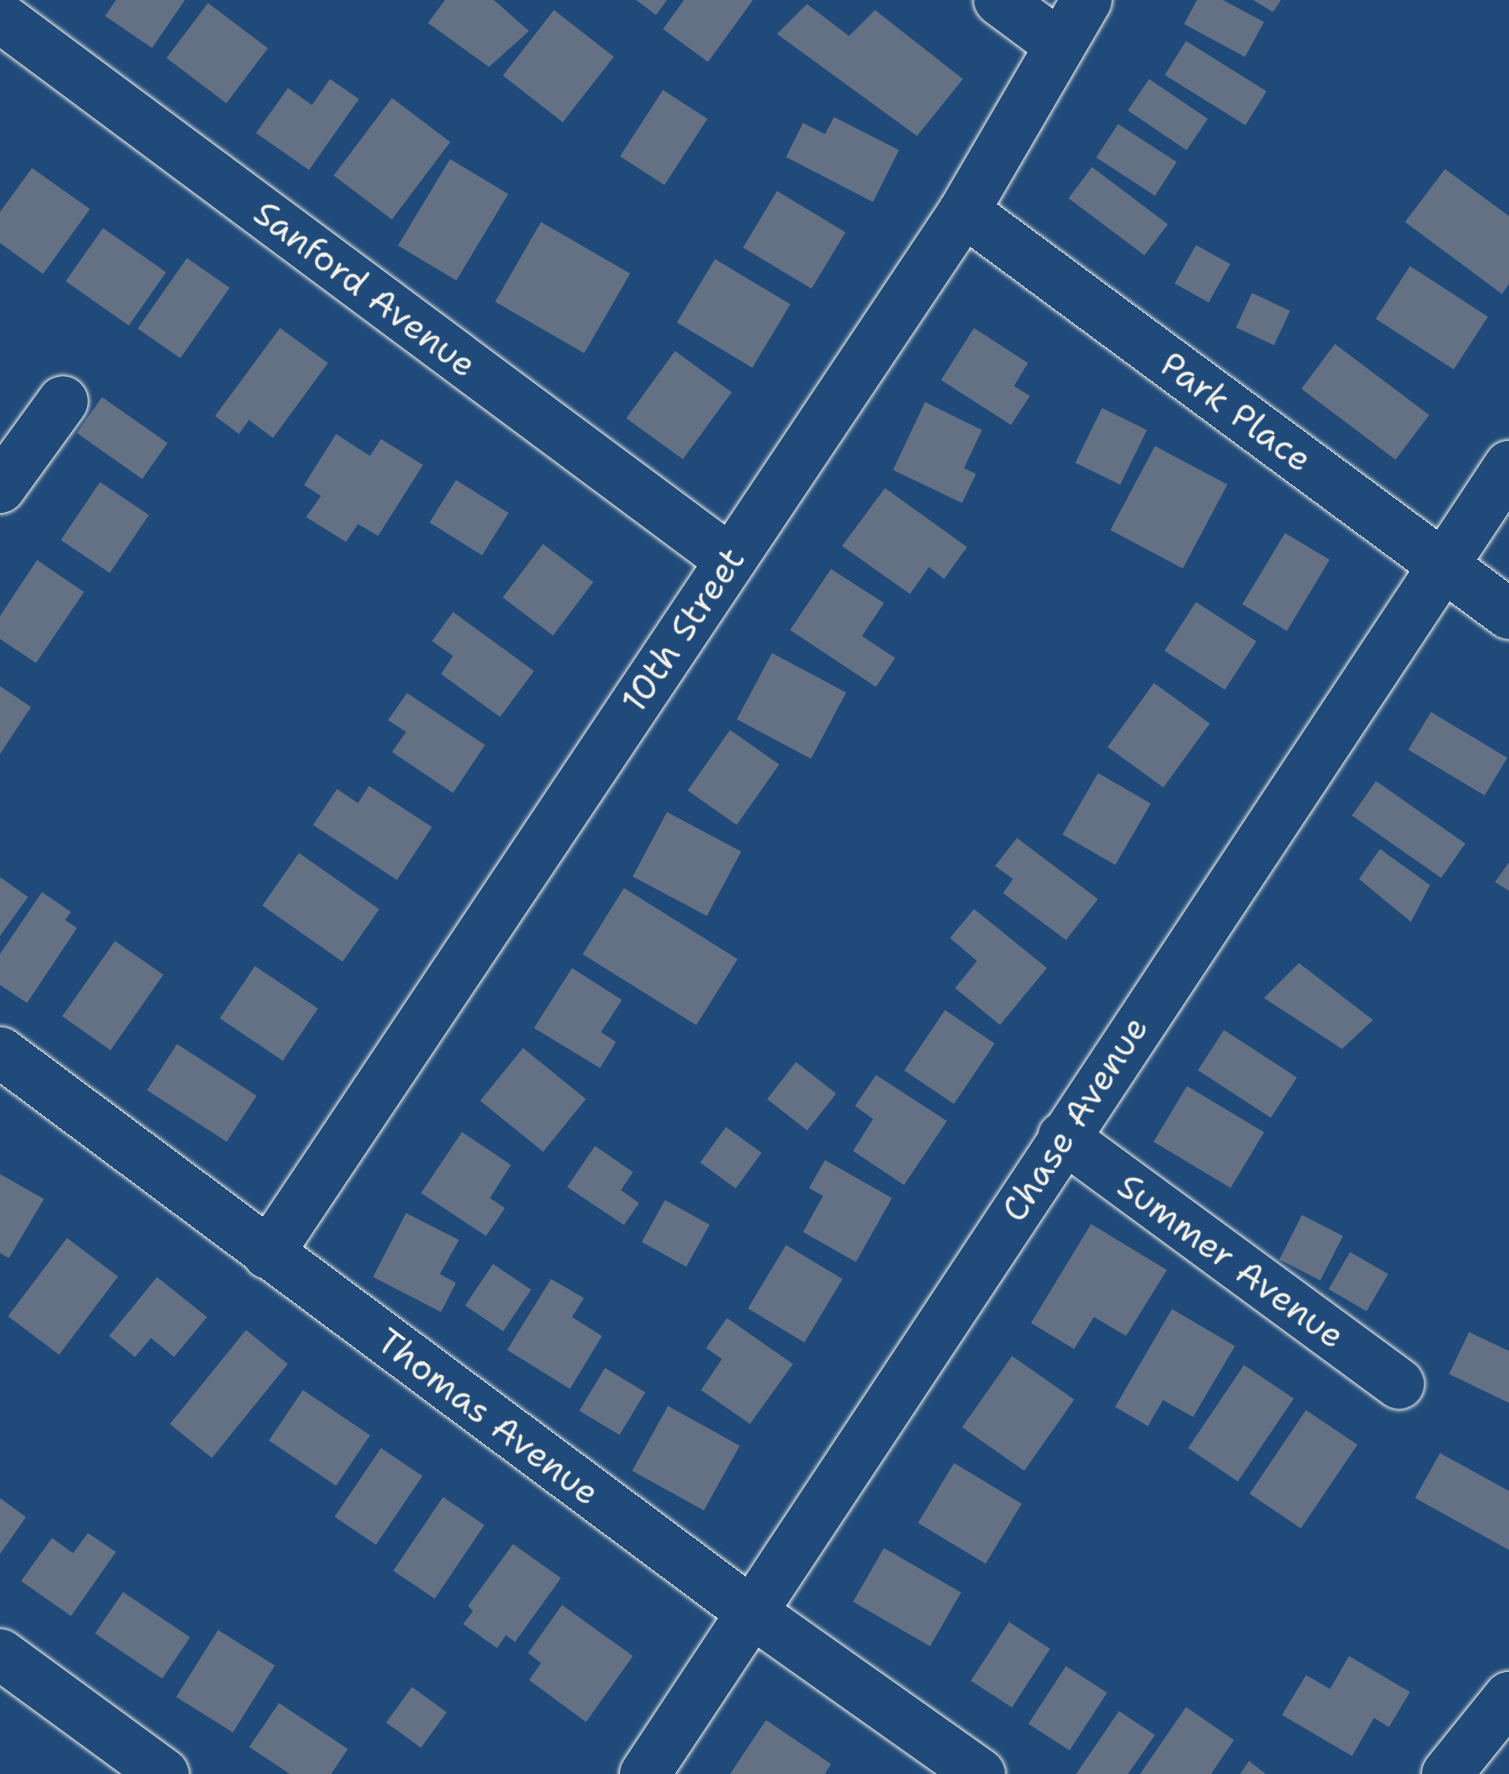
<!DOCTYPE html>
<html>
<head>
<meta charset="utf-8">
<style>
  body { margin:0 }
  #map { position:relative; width:1509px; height:1774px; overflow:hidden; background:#1f4a7a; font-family:"Shantell Sans",sans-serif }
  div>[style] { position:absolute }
  .building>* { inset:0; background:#647083; transform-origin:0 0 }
  .roads { filter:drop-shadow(0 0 2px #f4f1e8) drop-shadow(0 0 2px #f4f1e8) }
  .street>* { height:50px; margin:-25px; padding:0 25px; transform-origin:25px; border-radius:25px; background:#1f4a7a }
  span { translate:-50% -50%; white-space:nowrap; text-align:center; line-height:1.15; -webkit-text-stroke:8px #1f4a7a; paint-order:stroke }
  .street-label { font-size:35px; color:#f4f1e8 }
</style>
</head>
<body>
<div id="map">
  <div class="building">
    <i style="clip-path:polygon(116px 0,185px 0,152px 48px,105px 16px)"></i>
    <i style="clip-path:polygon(445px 0,494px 0,529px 31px,489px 67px,428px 23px)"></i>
    <i style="clip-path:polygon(636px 0,667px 0,656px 15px)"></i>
    <i style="clip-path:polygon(684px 0,753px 0,708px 62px,663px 29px)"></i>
    <i style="clip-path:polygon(1197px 0,1223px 0,1264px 22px,1245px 57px,1184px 24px)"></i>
    <i style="clip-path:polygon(1253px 0,1281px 0,1273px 12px)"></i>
    <i style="left:208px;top:3px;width:75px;height:69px;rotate:37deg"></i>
    <i style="clip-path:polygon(807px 4px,849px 36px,875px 10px,963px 79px,917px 136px,777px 34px)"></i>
    <i style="left:554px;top:10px;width:76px;height:83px;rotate:38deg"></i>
    <i style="left:1186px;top:41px;width:95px;height:40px;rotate:32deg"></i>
    <i style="clip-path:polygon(330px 79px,359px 99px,309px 170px,256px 133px,288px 88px,312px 105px)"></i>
    <i style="left:1149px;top:79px;width:71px;height:38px;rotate:34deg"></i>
    <i style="left:663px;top:90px;width:53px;height:79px;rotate:33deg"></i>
    <i style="left:392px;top:98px;width:73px;height:97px;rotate:37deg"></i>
    <i style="clip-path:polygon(834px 117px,899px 150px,873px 202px,786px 157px,803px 123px,825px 134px)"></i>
    <i style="left:1118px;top:124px;width:70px;height:40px;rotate:33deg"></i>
    <i style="left:450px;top:159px;width:68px;height:101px;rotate:31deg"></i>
    <i style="left:1092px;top:167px;width:95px;height:39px;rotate:37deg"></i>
    <i style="clip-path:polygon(32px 168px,90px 209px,43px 274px,0 243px,0 212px)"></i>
    <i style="clip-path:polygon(1445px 169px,1509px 216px,1509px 284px,1502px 294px,1405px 222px)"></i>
    <i style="left:777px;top:191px;width:80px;height:66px;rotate:31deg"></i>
    <i style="left:541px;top:222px;width:103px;height:92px;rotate:30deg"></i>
    <i style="left:103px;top:228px;width:77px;height:65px;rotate:35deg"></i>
    <i style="left:1196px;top:245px;width:39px;height:44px;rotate:29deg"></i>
    <i style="left:187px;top:258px;width:52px;height:86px;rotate:35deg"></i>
    <i style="left:715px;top:259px;width:88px;height:74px;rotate:31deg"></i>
    <i style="left:1410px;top:266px;width:93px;height:63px;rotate:33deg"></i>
    <i style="left:1252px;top:293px;width:42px;height:38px;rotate:25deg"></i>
    <i style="clip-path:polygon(280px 328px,328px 363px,273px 438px,249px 420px,239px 434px,215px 416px)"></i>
    <i style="clip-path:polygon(974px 328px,1028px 363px,1014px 386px,1030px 396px,1011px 425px,941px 380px)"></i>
    <i style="left:1335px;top:344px;width:118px;height:56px;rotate:37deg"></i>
    <i style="left:675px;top:351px;width:70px;height:83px;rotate:36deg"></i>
    <i style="left:102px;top:397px;width:80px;height:44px;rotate:35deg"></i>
    <i style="clip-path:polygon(925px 402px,982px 430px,964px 468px,976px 474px,962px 503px,893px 470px)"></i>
    <i style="left:1102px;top:408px;width:50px;height:61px;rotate:26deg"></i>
    <i style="clip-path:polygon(336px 434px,370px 456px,381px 439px,423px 465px,378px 536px,358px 524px,346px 542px,306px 517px,321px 496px,304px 485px)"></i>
    <i style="left:1155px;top:446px;width:82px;height:95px;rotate:28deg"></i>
    <i style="left:456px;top:480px;width:62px;height:50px;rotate:32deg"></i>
    <i style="left:100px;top:482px;width:59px;height:70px;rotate:34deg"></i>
    <i style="clip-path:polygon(885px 488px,967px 547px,944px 579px,929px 567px,910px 594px,842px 546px)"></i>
    <i style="left:1285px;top:533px;width:52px;height:83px;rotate:31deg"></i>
    <i style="left:543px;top:544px;width:63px;height:67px;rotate:37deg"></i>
    <i style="clip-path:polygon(37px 560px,84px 592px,36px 663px,0 639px,0 616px)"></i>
    <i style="clip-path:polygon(831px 569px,884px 603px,862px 636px,895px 658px,876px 687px,790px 630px)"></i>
    <i style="left:1196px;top:602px;width:72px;height:58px;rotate:33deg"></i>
    <i style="clip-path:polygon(453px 612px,534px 671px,500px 717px,441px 674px,453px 656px,432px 641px)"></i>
    <i style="left:772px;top:653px;width:84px;height:75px;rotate:28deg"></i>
    <i style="left:1154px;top:683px;width:69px;height:79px;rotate:36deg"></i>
    <i style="clip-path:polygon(0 686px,31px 707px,0 754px)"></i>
    <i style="clip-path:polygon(407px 693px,485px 745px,453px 793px,392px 752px,406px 732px,388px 720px)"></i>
    <i style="left:1431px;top:712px;width:89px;height:44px;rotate:31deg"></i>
    <i style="left:730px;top:730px;width:60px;height:74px;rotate:35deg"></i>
    <i style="left:1098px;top:773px;width:61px;height:71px;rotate:30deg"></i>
    <i style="left:1376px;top:781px;width:109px;height:42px;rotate:35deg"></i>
    <i style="clip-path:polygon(369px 786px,432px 827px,397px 880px,313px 825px,337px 789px,358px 803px)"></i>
    <i style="left:667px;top:812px;width:84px;height:73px;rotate:28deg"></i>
    <i style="clip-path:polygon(1017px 838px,1098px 899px,1066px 940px,1003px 893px,1013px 879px,995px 866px)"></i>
    <i style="clip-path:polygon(1380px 849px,1430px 885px,1411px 922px,1359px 879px)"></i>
    <i style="left:299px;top:853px;width:98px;height:64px;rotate:35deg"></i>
    <i style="clip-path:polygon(1509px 862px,1509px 891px,1495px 882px)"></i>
    <i style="clip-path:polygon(0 877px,28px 897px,0 936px)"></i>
    <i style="left:624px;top:888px;width:134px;height:78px;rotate:32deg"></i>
    <i style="clip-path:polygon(42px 892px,71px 912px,65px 920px,77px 928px,27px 1003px,0 985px,0 954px)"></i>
    <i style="clip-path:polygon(974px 909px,1047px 968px,1000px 1025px,955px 988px,977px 961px,950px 938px)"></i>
    <i style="left:115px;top:941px;width:59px;height:92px;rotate:35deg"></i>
    <i style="clip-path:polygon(1299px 963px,1373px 1020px,1342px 1049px,1264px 998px)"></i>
    <i style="left:255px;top:966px;width:76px;height:63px;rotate:34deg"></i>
    <i style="clip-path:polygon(572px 968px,622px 1000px,601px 1032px,616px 1042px,600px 1068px,534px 1028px)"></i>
    <i style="left:945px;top:1010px;width:60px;height:73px;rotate:34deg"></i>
    <i style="left:1224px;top:1030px;width:87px;height:48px;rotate:33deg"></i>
    <i style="left:177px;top:1044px;width:95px;height:55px;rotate:33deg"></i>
    <i style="left:523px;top:1048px;width:81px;height:68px;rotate:39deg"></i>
    <i style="left:796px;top:1062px;width:51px;height:47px;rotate:38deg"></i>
    <i style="clip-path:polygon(876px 1075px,947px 1121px,904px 1185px,853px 1151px,873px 1119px,855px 1106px)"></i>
    <i style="left:1187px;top:1086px;width:90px;height:65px;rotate:31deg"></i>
    <i style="left:726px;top:1127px;width:44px;height:44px;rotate:36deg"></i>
    <i style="clip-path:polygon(462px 1132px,511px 1165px,490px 1198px,505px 1208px,486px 1236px,421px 1193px)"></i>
    <i style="clip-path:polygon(595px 1146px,633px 1172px,621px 1190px,639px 1203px,624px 1225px,567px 1187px)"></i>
    <i style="clip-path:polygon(825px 1160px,892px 1198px,856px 1262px,803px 1232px,823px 1196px,809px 1188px)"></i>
    <i style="clip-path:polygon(0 1174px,44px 1199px,9px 1258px,0 1253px)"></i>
    <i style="left:665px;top:1200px;width:51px;height:48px;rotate:29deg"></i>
    <i style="clip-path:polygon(406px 1213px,459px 1240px,440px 1274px,456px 1283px,441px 1312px,373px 1277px)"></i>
    <i style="left:1302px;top:1215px;width:46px;height:50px;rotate:27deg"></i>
    <i style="clip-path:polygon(1091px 1224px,1167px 1270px,1126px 1336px,1094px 1317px,1074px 1349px,1031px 1323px)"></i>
    <i style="left:67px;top:1238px;width:64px;height:98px;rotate:37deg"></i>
    <i style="left:786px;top:1245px;width:66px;height:74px;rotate:31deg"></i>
    <i style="left:1350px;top:1252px;width:44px;height:43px;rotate:30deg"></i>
    <i style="left:493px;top:1264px;width:46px;height:50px;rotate:34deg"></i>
    <i style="clip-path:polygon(157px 1277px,207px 1317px,174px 1357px,151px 1338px,135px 1357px,109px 1336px)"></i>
    <i style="clip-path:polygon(551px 1279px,584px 1298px,572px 1317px,602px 1336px,570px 1389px,507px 1350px)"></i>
    <i style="clip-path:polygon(1172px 1309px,1235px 1346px,1193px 1417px,1163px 1400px,1148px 1426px,1115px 1407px)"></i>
    <i style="clip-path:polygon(727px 1318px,793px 1364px,750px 1424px,701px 1390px,722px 1359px,706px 1348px)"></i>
    <i style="left:246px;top:1330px;width:54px;height:121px;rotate:39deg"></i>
    <i style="clip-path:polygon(1469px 1332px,1509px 1351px,1509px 1403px,1449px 1374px)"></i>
    <i style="left:1012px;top:1356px;width:76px;height:87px;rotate:35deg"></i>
    <i style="left:1244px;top:1365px;width:60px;height:100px;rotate:34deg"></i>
    <i style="left:605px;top:1368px;width:47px;height:50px;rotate:31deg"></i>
    <i style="left:303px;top:1390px;width:81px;height:61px;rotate:34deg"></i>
    <i style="left:668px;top:1406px;width:82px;height:74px;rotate:29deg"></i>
    <i style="left:1306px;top:1410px;width:62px;height:101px;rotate:34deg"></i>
    <i style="left:381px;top:1448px;width:50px;height:83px;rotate:34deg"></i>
    <i style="clip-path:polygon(1440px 1453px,1509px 1491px,1509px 1550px,1415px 1498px)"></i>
    <i style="left:954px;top:1463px;width:79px;height:70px;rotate:31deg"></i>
    <i style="left:443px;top:1497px;width:50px;height:89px;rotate:34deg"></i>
    <i style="clip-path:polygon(0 1498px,26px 1517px,0 1554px)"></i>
    <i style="clip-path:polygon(88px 1533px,116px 1552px,71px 1616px,21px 1581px,52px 1538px,73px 1553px)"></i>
    <i style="clip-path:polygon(513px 1544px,561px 1578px,515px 1642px,506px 1635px,497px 1648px,463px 1624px,473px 1611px,468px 1606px)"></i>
    <i style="left:884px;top:1548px;width:89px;height:62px;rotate:30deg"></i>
    <i style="left:123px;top:1592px;width:81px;height:50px;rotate:34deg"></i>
    <i style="clip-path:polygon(562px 1605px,633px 1656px,586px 1722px,529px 1680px,541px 1663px,528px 1653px)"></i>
    <i style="left:1009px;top:1622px;width:49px;height:70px;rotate:33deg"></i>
    <i style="left:218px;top:1630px;width:67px;height:79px;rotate:32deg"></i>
    <i style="clip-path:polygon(1349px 1656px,1410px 1692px,1389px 1727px,1374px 1718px,1352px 1756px,1282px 1715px,1306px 1675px,1330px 1689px)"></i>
    <i style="left:1066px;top:1666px;width:49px;height:69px;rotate:33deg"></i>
    <i style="left:412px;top:1687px;width:43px;height:44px;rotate:36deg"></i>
    <i style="clip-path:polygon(279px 1703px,348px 1749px,331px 1774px,290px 1774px,249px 1747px)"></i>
    <i style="clip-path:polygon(1186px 1707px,1234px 1740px,1211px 1774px,1140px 1774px)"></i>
    <i style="clip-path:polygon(1119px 1711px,1155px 1735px,1128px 1774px,1076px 1774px)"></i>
    <i style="clip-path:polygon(766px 1720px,831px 1764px,825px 1774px,730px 1774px)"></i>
    <i style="clip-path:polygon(1249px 1761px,1266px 1774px,1240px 1774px)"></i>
  </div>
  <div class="roads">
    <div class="street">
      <i style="left:999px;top:0;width:72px;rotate:36.6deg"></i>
      <i style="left:0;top:17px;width:910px;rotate:36.64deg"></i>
      <i style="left:964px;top:211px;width:678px;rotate:36.48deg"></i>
      <i style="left:0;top:488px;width:107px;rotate:-54.1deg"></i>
      <i style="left:0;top:1052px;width:935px;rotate:36.7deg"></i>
      <i style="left:750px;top:1611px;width:282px;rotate:35.3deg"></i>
      <i style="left:1063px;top:1137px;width:417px;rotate:36.3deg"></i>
      <i style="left:268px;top:1254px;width:1254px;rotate:-56.28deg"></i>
      <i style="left:964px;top:211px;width:244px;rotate:-59.8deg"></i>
      <i style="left:0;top:1654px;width:203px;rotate:36.2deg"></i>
      <i style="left:645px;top:1774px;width:1568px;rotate:-56.55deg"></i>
      <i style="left:1447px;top:1774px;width:99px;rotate:-51.2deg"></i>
    </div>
  </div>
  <div class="street-label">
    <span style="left:365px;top:289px;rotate:37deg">Sanford Avenue</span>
    <span style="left:1236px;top:412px;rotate:36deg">Park Place</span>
    <span style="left:683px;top:630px;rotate:-56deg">10th Street</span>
    <span style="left:1075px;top:1119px;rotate:-57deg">Chase Avenue</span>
    <span style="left:1231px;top:1261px;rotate:36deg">Summer Avenue</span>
    <span style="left:488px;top:1417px;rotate:37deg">Thomas Avenue</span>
  </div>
</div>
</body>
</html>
